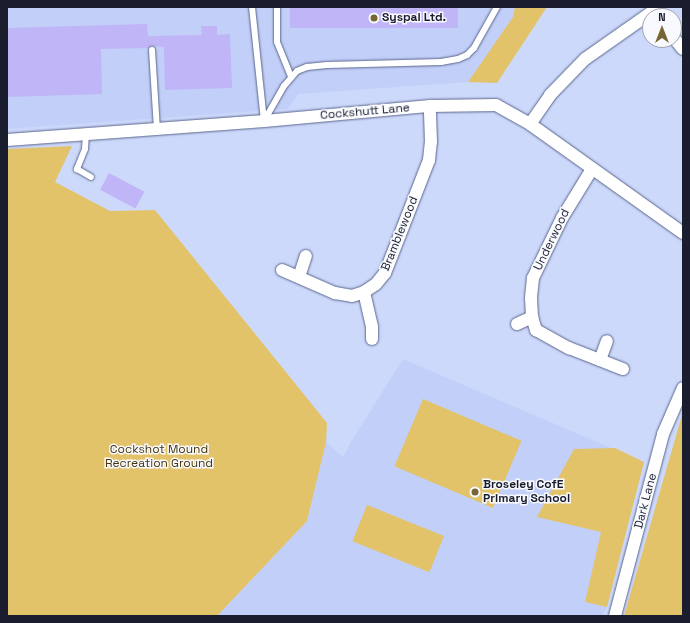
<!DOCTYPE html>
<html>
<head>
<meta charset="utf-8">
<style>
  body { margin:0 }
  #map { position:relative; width:690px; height:623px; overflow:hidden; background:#cdd9fb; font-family:"Space Grotesk",sans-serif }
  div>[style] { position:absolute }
  .built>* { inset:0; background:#c2cff8 }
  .green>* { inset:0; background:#e2c36a; transform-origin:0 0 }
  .building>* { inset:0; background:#bfb5f7; transform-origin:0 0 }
  .roads { filter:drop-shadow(0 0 1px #5a668c) drop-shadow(0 0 1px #5a668c) }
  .service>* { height:6px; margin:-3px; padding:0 3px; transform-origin:3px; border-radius:3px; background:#fff }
  .minor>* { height:12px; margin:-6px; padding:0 6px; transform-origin:6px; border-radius:6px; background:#fff }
  .dots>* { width:11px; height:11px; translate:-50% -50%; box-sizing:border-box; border:2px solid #f9faff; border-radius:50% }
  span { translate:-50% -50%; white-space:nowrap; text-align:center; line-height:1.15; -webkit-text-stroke:3px #f9faff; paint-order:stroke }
  .poi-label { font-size:12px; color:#191d2d; font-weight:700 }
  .left { translate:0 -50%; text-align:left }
  .street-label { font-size:12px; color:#191d2d }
  .park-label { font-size:12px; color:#43360e }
  .frame { position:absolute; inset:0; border:8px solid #191d2d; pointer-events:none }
  .north { position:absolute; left:642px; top:8px; width:40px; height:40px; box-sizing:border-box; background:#f9faff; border:1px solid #9fa2ab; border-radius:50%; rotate:0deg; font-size:11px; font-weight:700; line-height:16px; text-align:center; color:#191d2d }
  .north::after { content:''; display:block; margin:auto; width:14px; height:18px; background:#776634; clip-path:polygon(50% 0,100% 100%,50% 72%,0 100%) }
</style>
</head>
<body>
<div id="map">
  <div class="built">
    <i style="clip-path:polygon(7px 7px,515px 7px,513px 17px,468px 82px,298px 94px,288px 109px,7px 129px)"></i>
    <i style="clip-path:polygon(403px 359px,644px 462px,607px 607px,602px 616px,217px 616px,307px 521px,326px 442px,343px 457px,352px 440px)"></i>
  </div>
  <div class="green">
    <i style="clip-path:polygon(515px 7px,547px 7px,497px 83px,468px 82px,513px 17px)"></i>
    <i style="clip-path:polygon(72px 146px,55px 182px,110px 211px,155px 210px,327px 423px,326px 442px,307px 521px,217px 616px,7px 616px,7px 149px)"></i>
    <i style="left:423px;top:399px;width:107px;height:73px;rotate:23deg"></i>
    <i style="clip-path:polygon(683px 414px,683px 616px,624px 616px,682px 415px)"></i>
    <i style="clip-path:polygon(615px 448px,644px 462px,607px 607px,585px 602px,601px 532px,537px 517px,574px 449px)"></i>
    <i style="left:367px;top:505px;width:83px;height:39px;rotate:22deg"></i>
  </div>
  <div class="building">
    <i style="left:290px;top:7px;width:168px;height:21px"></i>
    <i style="clip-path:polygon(147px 24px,148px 36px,202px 35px,201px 26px,217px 26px,217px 35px,230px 34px,232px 88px,165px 90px,164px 47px,152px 46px,148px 48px,101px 49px,102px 94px,7px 97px,7px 28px)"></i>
    <i style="left:109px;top:173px;width:40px;height:19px;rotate:28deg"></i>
  </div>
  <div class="roads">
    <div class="service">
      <i style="left:252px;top:7px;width:115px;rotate:84deg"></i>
      <i style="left:277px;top:7px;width:35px;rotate:90deg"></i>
      <i style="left:277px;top:42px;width:38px;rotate:68deg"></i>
      <i style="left:152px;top:50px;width:79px;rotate:86.4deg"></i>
      <i style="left:264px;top:121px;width:40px;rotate:-60.3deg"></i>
      <i style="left:284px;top:86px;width:20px;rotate:-49deg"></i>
      <i style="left:297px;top:71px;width:11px;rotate:-22deg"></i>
      <i style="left:307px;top:67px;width:20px;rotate:-6deg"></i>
      <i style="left:327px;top:65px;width:114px;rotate:-1.5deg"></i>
      <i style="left:441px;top:62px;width:17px;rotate:-10deg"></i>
      <i style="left:458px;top:59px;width:10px;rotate:-24deg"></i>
      <i style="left:467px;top:55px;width:10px;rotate:-45deg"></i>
      <i style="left:474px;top:48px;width:47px;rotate:-60.7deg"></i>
      <i style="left:86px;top:134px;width:15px;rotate:94deg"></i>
      <i style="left:85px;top:149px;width:22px;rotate:112deg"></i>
      <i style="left:77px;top:169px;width:16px;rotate:30deg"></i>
    </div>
    <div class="minor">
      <i style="left:674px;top:38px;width:14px;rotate:51deg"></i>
      <i style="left:530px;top:124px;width:35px;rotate:-55deg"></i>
      <i style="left:550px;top:95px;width:50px;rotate:-45.8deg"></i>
      <i style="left:585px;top:59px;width:90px;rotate:-35.1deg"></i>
      <i style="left:7px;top:140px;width:258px;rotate:-4.2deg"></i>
      <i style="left:264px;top:121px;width:167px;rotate:-5.2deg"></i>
      <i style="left:430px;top:106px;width:66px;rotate:-0.9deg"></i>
      <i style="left:496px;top:105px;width:39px;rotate:29deg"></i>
      <i style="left:530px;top:124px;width:188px;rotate:35.5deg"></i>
      <i style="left:592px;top:169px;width:57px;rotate:121.5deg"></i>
      <i style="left:562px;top:218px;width:67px;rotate:115.8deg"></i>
      <i style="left:533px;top:278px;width:20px;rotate:96deg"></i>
      <i style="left:531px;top:298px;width:19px;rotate:87deg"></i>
      <i style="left:532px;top:317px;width:14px;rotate:73deg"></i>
      <i style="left:536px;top:330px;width:38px;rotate:29deg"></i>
      <i style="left:569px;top:348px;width:58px;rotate:21.3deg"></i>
      <i style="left:282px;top:270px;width:58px;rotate:23.5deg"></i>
      <i style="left:335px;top:293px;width:17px;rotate:10deg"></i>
      <i style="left:352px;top:296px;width:13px;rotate:-18deg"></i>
      <i style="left:364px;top:292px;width:14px;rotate:-34deg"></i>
      <i style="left:376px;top:284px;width:14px;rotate:-51deg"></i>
      <i style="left:385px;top:273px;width:121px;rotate:-68.7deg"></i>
      <i style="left:429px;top:160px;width:18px;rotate:-84deg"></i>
      <i style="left:431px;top:142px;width:36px;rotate:-92deg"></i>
      <i style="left:299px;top:277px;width:22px;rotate:-72deg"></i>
      <i style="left:364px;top:292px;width:36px;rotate:77deg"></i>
      <i style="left:372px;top:327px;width:12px;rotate:90deg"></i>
      <i style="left:517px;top:324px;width:17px;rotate:-25deg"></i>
      <i style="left:600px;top:360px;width:20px;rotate:-70deg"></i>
      <i style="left:615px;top:616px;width:188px;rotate:-75.2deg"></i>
      <i style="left:663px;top:434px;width:50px;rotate:-66.5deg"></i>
    </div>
  </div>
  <div class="dots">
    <i style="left:374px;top:18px;background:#776634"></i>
    <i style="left:475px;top:492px;background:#776634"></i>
  </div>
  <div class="poi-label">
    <span class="left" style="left:382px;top:18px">Syspal Ltd.</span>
    <span class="left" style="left:483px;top:492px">Broseley CofE<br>Primary School</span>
  </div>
  <div class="street-label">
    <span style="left:365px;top:112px;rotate:-5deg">Cockshutt Lane</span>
    <span style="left:400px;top:234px;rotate:-68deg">Bramblewood</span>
    <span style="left:552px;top:240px;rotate:-64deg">Underwood</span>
    <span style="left:646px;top:501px;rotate:-75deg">Dark Lane</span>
  </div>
  <div class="park-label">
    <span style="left:159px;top:457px">Cockshot Mound<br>Recreation Ground</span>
  </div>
  <div class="frame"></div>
  <div class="north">N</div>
</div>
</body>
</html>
